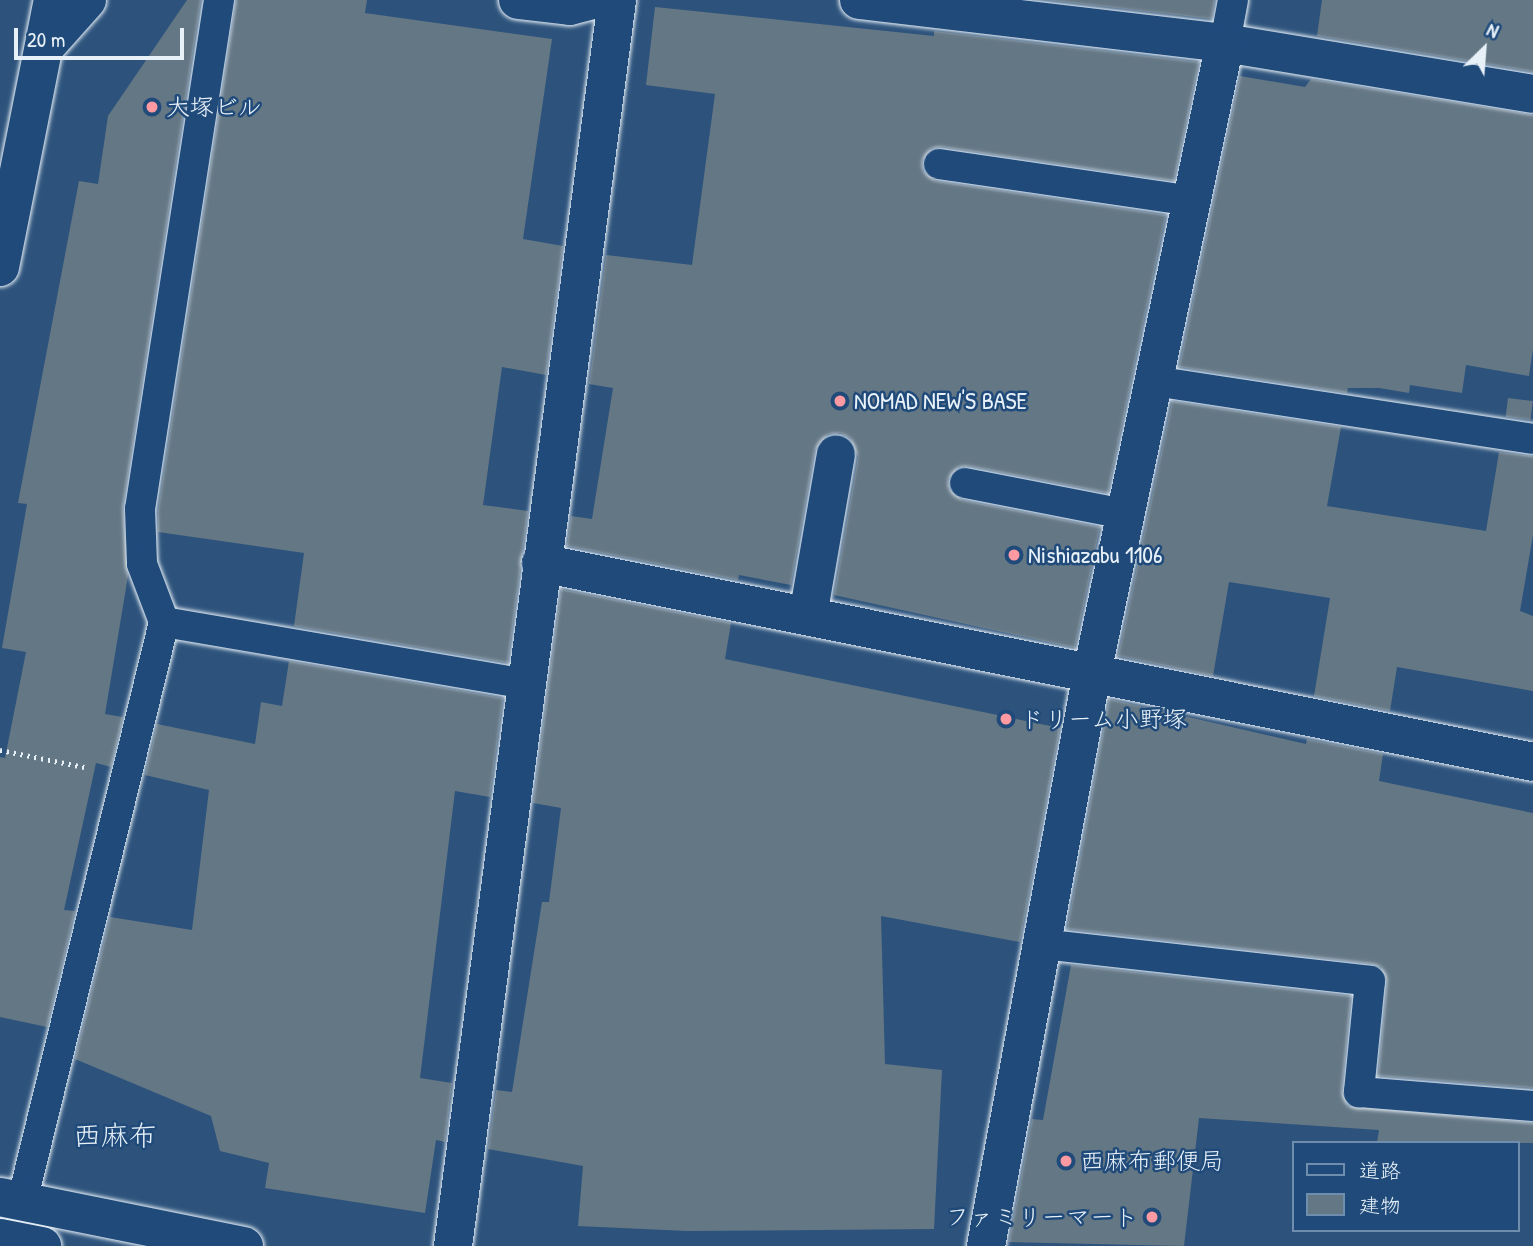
<!DOCTYPE html>
<html>
<head>
<meta charset="utf-8">
<style>
  body { margin:0 }
  #map { position:relative; width:1533px; height:1246px; overflow:hidden; background:#2d537c; font-family:"Patrick Hand","Klee One",sans-serif }
  div>[style] { position:absolute }
  .building>* { inset:0; background:#647785; transform-origin:0 0 }
  .path>* { height:4.5px; margin-top:-2.25px; transform-origin:0; background:repeating-linear-gradient(90deg,#e8f1f8 0 2px,transparent 0 7px) }
  .roads { filter:drop-shadow(0 0 2px #e8f1f8) drop-shadow(0 0 2px #e8f1f8) }
  .service>* { height:30px; margin:-15px; padding:0 15px; transform-origin:15px; border-radius:15px; background:#1f4a7a }
  .pedestrian>* { height:38px; margin:-19px; padding:0 19px; transform-origin:19px; border-radius:19px; background:#1f4a7a }
  .minor>* { height:38px; margin:-19px; padding:0 19px; transform-origin:19px; border-radius:19px; background:#1f4a7a }
  .secondary>* { height:38px; margin:-19px; padding:0 19px; transform-origin:19px; border-radius:19px; background:#1f4a7a }
  .dots>* { width:19px; height:19px; translate:-50% -50%; box-sizing:border-box; border:4px solid #1f4a7a; border-radius:50% }
  span { translate:-50% -50%; white-space:nowrap; text-align:center; line-height:1.15; -webkit-text-stroke:5px #1f4a7a; paint-order:stroke }
  .poi-label { font-size:24px; color:#e8f1f8 }
  .left { translate:0 -50%; text-align:left }
  .right { translate:-100% -50%; text-align:right }
  .quarter-label { font-size:28px; color:#e8f1f8 }
  .legend { position:absolute; left:1292px; top:1141px; width:228px; height:91px; box-sizing:border-box; background:#1f4a7a; border:2px solid #6f8dac; margin:0; padding:9px 12px; list-style:none; font-size:21px; color:#e8f1f8 }
  .legend li { display:flex; align-items:center; gap:14px; height:35px }
  .legend b { width:35px; border:2px solid #6f8dac }
  .north { position:absolute; left:1449px; top:14px; width:70px; height:70px; -webkit-text-stroke:5px #1f4a7a; paint-order:stroke; rotate:25deg; font-size:19px; font-weight:700; line-height:28px; text-align:center; color:#e8f1f8 }
  .north::after { content:''; display:block; margin:auto; width:24px; height:32px; background:#e8f1f8; clip-path:polygon(50% 0,100% 100%,50% 72%,0 100%) }
  .scale { position:absolute; left:14px; top:28px; width:170px; height:32px; box-sizing:border-box; border:4px solid #e8f1f8; border-top:0; padding-left:9px; font-size:21px; line-height:24px; white-space:nowrap; color:#e8f1f8; -webkit-text-stroke:5px #1f4a7a; paint-order:stroke }
</style>
</head>
<body>
<div id="map">
  <div class="building">
    <i style="clip-path:polygon(187px 0,201px 0,123px 507px,128px 576px,105px 714px,123px 717px,111px 767px,96px 763px,64px 910px,75px 911px,47px 1027px,0 1017px,0 757px,5px 758px,26px 652px,2px 648px,27px 504px,18px 503px,79px 181px,98px 184px,108px 116px)"></i>
    <i style="clip-path:polygon(236px 0,367px 0,365px 13px,552px 39px,523px 239px,563px 246px,546px 375px,502px 367px,483px 505px,528px 511px,508px 663px,294px 626px,304px 553px,158px 532px,158px 510px)"></i>
    <i style="clip-path:polygon(1046px 0,1215px 0,1212px 19px)"></i>
    <i style="clip-path:polygon(1322px 0,1533px 0,1533px 72px,1317px 36px)"></i>
    <i style="clip-path:polygon(655px 7px,934px 36px,934px 31px,1199px 62px,1174px 181px,942px 147px,932px 148px,922px 161px,923px 171px,936px 181px,1166px 215px,1108px 493px,968px 466px,959px 467px,948px 479px,949px 489px,962px 500px,1100px 527px,1075px 648px,834px 595px,858px 457px,850px 438px,840px 433px,828px 434px,815px 450px,791px 585px,739px 575px,738px 580px,567px 546px,571px 516px,592px 519px,613px 388px,589px 384px,606px 255px,692px 265px,715px 94px,646px 85px)"></i>
    <i style="clip-path:polygon(1240px 76px,1305px 87px,1311px 79px,1533px 115px,1533px 349px,1529px 376px,1466px 365px,1462px 393px,1410px 385px,1409px 393px,1379px 388px,1348px 388px,1347px 393px,1179px 367px)"></i>
    <i style="left:1508px;top:398px;width:25px;height:19px;rotate:7deg"></i>
    <i style="clip-path:polygon(1172px 401px,1341px 427px,1327px 506px,1486px 531px,1499px 452px,1533px 456px,1533px 535px,1520px 611px,1533px 616px,1533px 691px,1397px 667px,1390px 711px,1314px 696px,1330px 598px,1229px 582px,1213px 676px,1118px 656px)"></i>
    <i style="clip-path:polygon(561px 589px,731px 623px,725px 659px,1060px 728px,1020px 942px,881px 916px,885px 1064px,942px 1070px,934px 1229px,687px 1231px,578px 1226px,583px 1166px,488px 1149px,496px 1090px,512px 1092px,542px 902px,549px 902px,561px 808px,533px 803px)"></i>
    <i style="clip-path:polygon(289px 661px,503px 698px,490px 797px,455px 791px,420px 1078px,452px 1083px,445px 1142px,436px 1140px,425px 1213px,265px 1188px,269px 1163px,220px 1151px,211px 1116px,75px 1059px,110px 917px,192px 930px,209px 790px,145px 775px,157px 724px,255px 744px,261px 702px,282px 706px)"></i>
    <i style="clip-path:polygon(1109px 699px,1306px 744px,1307px 739px,1383px 754px,1379px 781px,1533px 813px,1533px 1088px,1378px 1076px,1387px 982px,1381px 967px,1373px 964px,1067px 929px)"></i>
    <i style="clip-path:polygon(1071px 965px,1351px 996px,1342px 1090px,1348px 1106px,1533px 1123px,1533px 1143px,1377px 1143px,1379px 1130px,1199px 1118px,1184px 1246px,1009px 1242px,1032px 1119px,1043px 1120px)"></i>
  </div>
  <div class="path">
    <i style="left:0;top:750px;width:86px;rotate:11.4deg"></i>
  </div>
  <div class="roads">
    <div class="service">
      <i style="left:219px;top:0;width:515px;rotate:98.82deg"></i>
      <i style="left:140px;top:509px;width:55px;rotate:87.9deg"></i>
      <i style="left:142px;top:564px;width:62px;rotate:69.2deg"></i>
      <i style="left:164px;top:622px;width:366px;rotate:9.7deg"></i>
      <i style="left:1225px;top:43px;width:44px;rotate:-79.5deg"></i>
      <i style="left:939px;top:164px;width:256px;rotate:8.3deg"></i>
      <i style="left:1154px;top:381px;width:383px;rotate:8.7deg"></i>
      <i style="left:965px;top:483px;width:163px;rotate:11deg"></i>
      <i style="left:1042px;top:944px;width:330px;rotate:6.4deg"></i>
      <i style="left:1370px;top:981px;width:112px;rotate:95.7deg"></i>
      <i style="left:1359px;top:1092px;width:175px;rotate:4.6deg"></i>
      <i style="left:22px;top:1202px;width:597px;rotate:-76.24deg"></i>
    </div>
    <div class="pedestrian">
      <i style="left:808px;top:616px;width:164px;rotate:-80.2deg"></i>
    </div>
    <div class="minor">
      <i style="left:518px;top:0;width:52px;rotate:6.6deg"></i>
      <i style="left:570px;top:6px;width:23px;rotate:-15deg"></i>
      <i style="left:859px;top:0;width:369px;rotate:6.7deg"></i>
      <i style="left:1225px;top:43px;width:312px;rotate:9.4deg"></i>
      <i style="left:541px;top:563px;width:1012px;rotate:11.34deg"></i>
      <i style="left:453px;top:1246px;width:1257px;rotate:-82.5deg"></i>
      <i style="left:986px;top:1246px;width:583px;rotate:-79.52deg"></i>
      <i style="left:1092px;top:673px;width:644px;rotate:-78.08deg"></i>
    </div>
    <div class="secondary">
      <i style="left:45px;top:47px;width:63px;rotate:-48.2deg"></i>
      <i style="left:0;top:267px;width:272px;rotate:-78.8deg"></i>
      <i style="left:0;top:1197px;width:249px;rotate:11.4deg"></i>
      <i style="left:0;top:1238px;width:43px;rotate:10.8deg"></i>
    </div>
  </div>
  <div class="dots">
    <i style="left:152px;top:107px;background:#ff9aa2"></i>
    <i style="left:840px;top:401px;background:#ff9aa2"></i>
    <i style="left:1014px;top:555px;background:#ff9aa2"></i>
    <i style="left:1006px;top:719px;background:#ff9aa2"></i>
    <i style="left:1066px;top:1161px;background:#ff9aa2"></i>
    <i style="left:1152px;top:1217px;background:#ff9aa2"></i>
  </div>
  <div class="poi-label">
    <span class="left" style="left:166px;top:107px">大塚ビル</span>
    <span class="left" style="left:854px;top:401px">NOMAD NEW'S BASE</span>
    <span class="left" style="left:1028px;top:555px">Nishiazabu 1106</span>
    <span class="left" style="left:1020px;top:719px">ドリーム小野塚</span>
    <span class="left" style="left:1080px;top:1161px">西麻布郵便局</span>
    <span class="right" style="left:1138px;top:1217px">ファミリーマート</span>
  </div>
  <div class="quarter-label">
    <span style="left:115px;top:1135px">西麻布</span>
  </div>
  <ul class="legend">
  <li><b style="height:9px;background:#1f4a7a"></b>道路</li>
  <li><b style="height:19px;background:#647785"></b>建物</li>
  </ul>
  <div class="north">N</div>
  <div class="scale">20 m</div>
</div>
</body>
</html>
